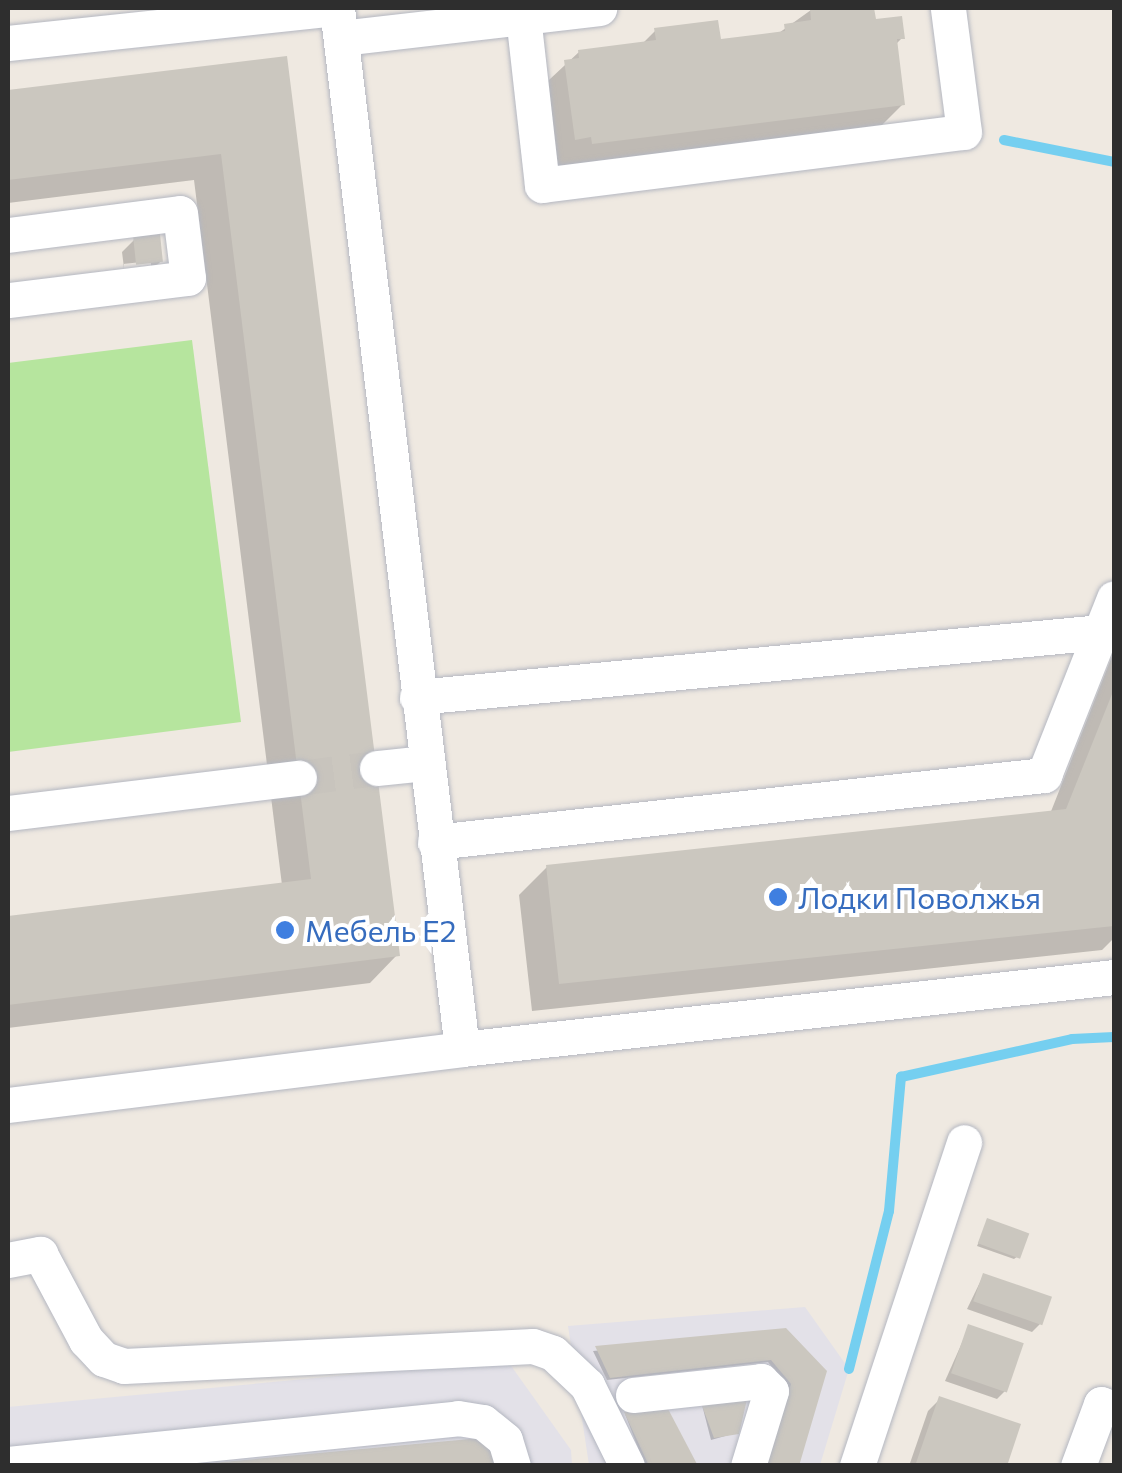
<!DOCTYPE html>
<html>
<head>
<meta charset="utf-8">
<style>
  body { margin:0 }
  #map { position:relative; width:1122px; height:1473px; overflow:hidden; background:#efe9e1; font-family:Commissioner,sans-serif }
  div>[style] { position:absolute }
  .industrial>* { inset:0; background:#e3e1e8 }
  .green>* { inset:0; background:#b6e59e }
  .shadow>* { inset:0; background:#0003 }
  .stream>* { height:10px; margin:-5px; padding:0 5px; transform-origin:5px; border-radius:5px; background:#75cff0 }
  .building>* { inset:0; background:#cbc7bf; transform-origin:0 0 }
  .minor-tunnel>* { height:35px; margin-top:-17.5px; transform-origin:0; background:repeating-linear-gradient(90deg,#c8c4bd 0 35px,transparent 0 53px) }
  .roads { filter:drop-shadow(0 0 2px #b4b7c1) drop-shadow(0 0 2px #b4b7c1) }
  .minor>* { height:35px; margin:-17.5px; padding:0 17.5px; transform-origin:17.5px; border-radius:17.5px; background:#fff }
  .dots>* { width:28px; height:28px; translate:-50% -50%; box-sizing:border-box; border:5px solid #fff; border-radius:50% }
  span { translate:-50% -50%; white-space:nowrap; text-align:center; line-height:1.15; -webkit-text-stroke:8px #fff; paint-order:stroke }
  .shop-label { font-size:30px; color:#366cbe }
  .left { translate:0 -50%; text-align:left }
  .frame { position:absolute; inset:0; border:10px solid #2e2e2e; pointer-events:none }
</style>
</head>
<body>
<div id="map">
  <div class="industrial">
    <i style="clip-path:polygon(805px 1307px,849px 1369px,820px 1465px,589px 1465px,568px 1326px)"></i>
    <i style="clip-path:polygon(507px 1360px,571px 1450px,572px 1465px,8px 1466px,8px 1407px)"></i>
  </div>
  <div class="green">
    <i style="clip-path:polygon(192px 340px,241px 722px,8px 752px,8px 363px)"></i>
  </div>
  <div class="shadow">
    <i style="clip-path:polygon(872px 8px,874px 22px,902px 38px,895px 45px,903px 104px,872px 135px,545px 169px,535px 93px,579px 52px,641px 45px,656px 30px,719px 42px,776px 35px,811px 10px)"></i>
    <i style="clip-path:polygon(285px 59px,397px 955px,370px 983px,8px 1028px,8px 919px,282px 885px,194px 180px,8px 203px,8px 93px)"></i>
    <i style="clip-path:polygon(evenodd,134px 240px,161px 261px,149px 273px,125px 276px,122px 252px,134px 240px,151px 261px,151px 266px,124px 269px,123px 264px,151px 261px)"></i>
    <i style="clip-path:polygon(1114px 651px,1114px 938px,1102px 950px,532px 1011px,519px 895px,547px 867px,1050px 814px)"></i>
    <i style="clip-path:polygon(988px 1221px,1018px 1256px,1014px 1259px,977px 1246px)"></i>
    <i style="clip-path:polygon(983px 1276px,1040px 1324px,1032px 1332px,967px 1309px)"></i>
    <i style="clip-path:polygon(969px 1327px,1005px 1391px,997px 1399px,945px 1381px)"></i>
    <i style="clip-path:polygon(785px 1331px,824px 1371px,764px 1466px,789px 1388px,768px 1362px,607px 1380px,593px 1351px)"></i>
    <i style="clip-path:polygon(940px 1399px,1004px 1466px,909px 1466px,928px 1411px)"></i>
    <i style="clip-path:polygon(702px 1405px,736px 1433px,711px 1440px)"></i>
    <i style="clip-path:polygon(625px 1414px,695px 1466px,645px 1466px)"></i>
  </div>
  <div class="stream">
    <i style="left:1004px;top:140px;width:112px;rotate:11.3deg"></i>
    <i style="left:849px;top:1369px;width:163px;rotate:-75.8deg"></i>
    <i style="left:889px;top:1211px;width:135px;rotate:-84.9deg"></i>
    <i style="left:901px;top:1077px;width:175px;rotate:-12.5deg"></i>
    <i style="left:1072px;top:1039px;width:42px;rotate:-2.7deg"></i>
  </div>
  <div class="building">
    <i style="clip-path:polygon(810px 8px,874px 8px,876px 19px,902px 16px,905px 39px,897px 39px,905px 105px,592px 144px,591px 137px,575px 140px,564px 60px,579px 58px,578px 50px,656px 40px,654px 28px,718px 20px,721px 39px,785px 31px,784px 24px,811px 20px)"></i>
    <i style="clip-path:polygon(287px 56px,400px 956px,8px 1005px,8px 916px,311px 879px,221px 154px,8px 180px,8px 90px)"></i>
    <i style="left:160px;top:234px;width:28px;height:27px;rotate:84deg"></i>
    <i style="clip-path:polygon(1114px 689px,1114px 926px,559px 984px,546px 865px,1066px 809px)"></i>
    <i style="left:987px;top:1218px;width:45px;height:27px;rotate:20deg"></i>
    <i style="left:983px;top:1273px;width:73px;height:30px;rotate:19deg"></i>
    <i style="left:968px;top:1324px;width:59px;height:52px;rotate:19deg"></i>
    <i style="clip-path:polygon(786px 1328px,827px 1371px,799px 1466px,765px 1466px,791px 1384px,771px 1360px,610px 1378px,595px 1346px)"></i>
    <i style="clip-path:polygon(748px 1395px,739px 1434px,714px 1438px,701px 1403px)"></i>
    <i style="clip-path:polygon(939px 1396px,1021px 1424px,1007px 1466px,915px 1466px)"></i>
    <i style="clip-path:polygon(666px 1405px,698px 1466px,649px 1466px,624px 1412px)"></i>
    <i style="clip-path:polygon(491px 1437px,494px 1466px,212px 1466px,212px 1463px)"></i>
  </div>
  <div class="minor-tunnel">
    <i style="left:299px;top:778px;width:79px;rotate:-7.3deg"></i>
  </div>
  <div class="roads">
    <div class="minor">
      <i style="left:523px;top:16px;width:170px;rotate:83.6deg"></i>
      <i style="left:542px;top:185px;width:425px;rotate:-7.2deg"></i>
      <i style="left:964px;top:132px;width:125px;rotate:-97.4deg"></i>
      <i style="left:341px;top:38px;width:260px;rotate:-6.6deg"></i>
      <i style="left:8px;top:43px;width:329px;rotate:-6.1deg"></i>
      <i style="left:8px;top:235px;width:173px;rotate:-7.3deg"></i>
      <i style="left:180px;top:213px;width:65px;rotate:83deg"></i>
      <i style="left:188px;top:278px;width:181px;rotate:173deg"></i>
      <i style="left:417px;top:697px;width:687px;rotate:-5.43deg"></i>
      <i style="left:377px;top:768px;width:48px;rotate:-5.9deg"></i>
      <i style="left:8px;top:813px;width:293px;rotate:-6.9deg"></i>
      <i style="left:435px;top:842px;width:613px;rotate:-6.28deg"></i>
      <i style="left:1044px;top:775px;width:190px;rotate:-68.4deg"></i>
      <i style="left:462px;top:1049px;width:656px;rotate:-6.3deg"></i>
      <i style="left:8px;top:1105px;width:457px;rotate:-7deg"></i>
      <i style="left:462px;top:1049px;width:1048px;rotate:-96.85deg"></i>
      <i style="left:8px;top:1260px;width:33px;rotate:-11deg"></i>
      <i style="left:40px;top:1254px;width:98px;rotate:61.9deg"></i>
      <i style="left:86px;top:1340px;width:26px;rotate:47deg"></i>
      <i style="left:104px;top:1359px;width:21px;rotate:19deg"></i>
      <i style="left:124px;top:1366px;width:409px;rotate:-2.8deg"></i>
      <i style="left:533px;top:1346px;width:21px;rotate:19deg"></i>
      <i style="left:553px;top:1353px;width:47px;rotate:43.3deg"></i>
      <i style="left:587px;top:1385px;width:90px;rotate:63.7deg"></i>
      <i style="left:633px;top:1395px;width:129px;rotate:-6.2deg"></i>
      <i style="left:761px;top:1381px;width:14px;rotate:45deg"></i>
      <i style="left:771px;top:1391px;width:78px;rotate:107deg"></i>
      <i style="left:8px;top:1464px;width:452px;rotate:-5.8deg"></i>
      <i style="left:458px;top:1418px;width:25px;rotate:9deg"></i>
      <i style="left:483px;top:1422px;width:28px;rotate:39deg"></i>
      <i style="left:505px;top:1440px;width:27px;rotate:73deg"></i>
      <i style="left:857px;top:1466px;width:341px;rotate:-71.7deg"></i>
      <i style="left:1078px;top:1466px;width:66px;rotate:-69.6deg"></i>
      <i style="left:1101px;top:1404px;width:14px;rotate:21deg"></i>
    </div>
  </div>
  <div class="dots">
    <i style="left:778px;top:897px;background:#3f7fe0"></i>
    <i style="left:285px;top:930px;background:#3f7fe0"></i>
  </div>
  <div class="shop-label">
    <span class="left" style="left:798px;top:897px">Лодки Поволжья</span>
    <span class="left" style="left:305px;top:930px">Мебель Е2</span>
  </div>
  <div class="frame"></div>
</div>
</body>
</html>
